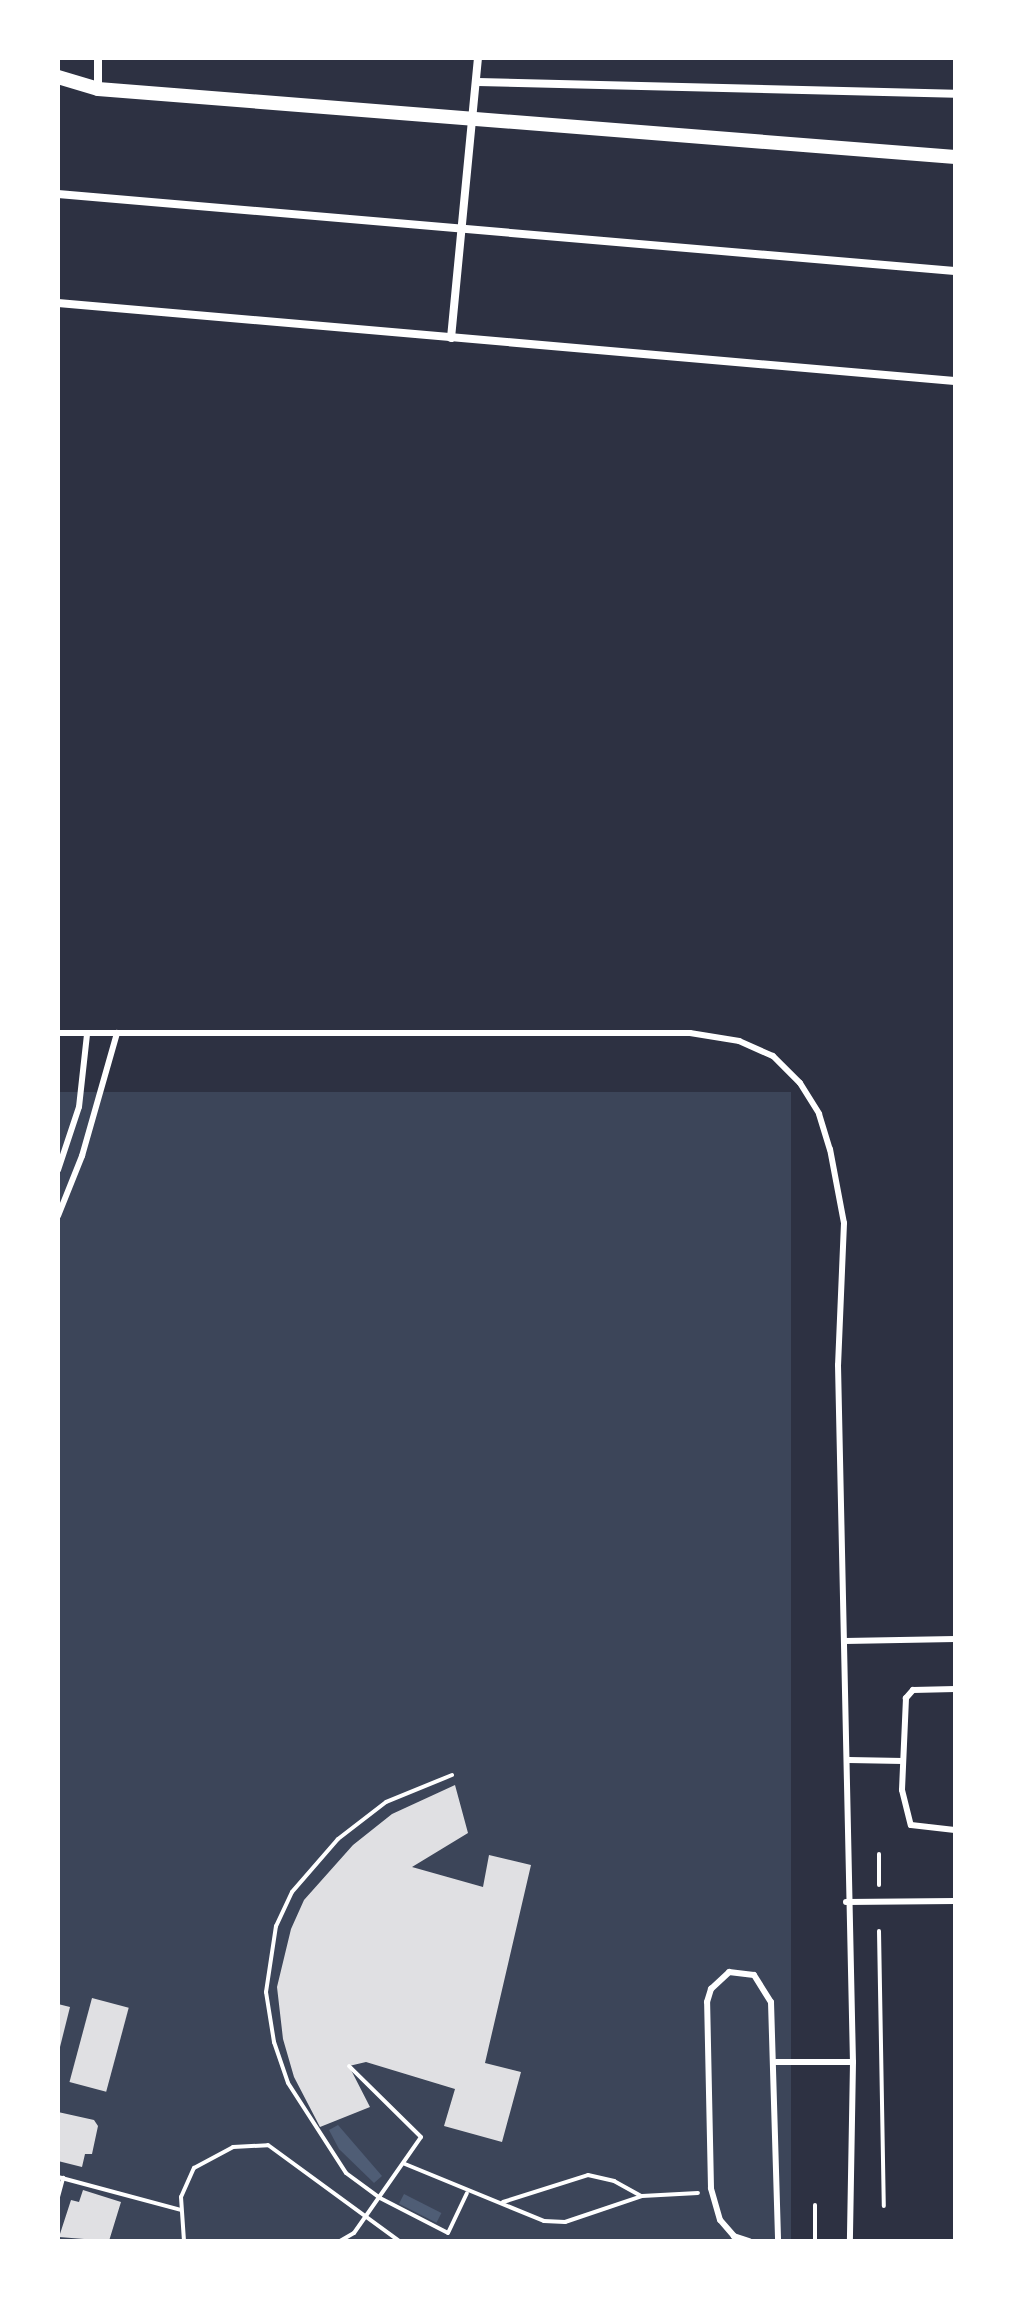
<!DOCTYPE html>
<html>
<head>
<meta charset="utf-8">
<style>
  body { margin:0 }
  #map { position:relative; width:1013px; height:2299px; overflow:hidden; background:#2d3142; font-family:Montserrat,sans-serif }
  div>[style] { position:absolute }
  .green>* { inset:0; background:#3c4559; transform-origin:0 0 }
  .water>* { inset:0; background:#4f5d75; transform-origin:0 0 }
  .building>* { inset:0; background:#e0e0e3; transform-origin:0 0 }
  .path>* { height:4px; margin:-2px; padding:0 2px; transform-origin:2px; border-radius:2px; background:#fff }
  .service>* { height:6px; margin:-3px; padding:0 3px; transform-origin:3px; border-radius:3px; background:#fff }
  .minor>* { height:8px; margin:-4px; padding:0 4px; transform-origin:4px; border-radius:4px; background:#fff }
  .tertiary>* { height:14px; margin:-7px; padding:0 7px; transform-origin:7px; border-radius:7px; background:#fff }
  span { translate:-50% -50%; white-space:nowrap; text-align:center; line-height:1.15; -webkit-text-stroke:8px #fff; paint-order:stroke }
  .frame { position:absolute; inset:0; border:60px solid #fff; pointer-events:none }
</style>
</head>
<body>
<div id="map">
  <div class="green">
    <i style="left:58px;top:1092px;width:733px;height:1149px"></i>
  </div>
  <div class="water">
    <i style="clip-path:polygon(338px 2125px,382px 2176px,374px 2183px,339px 2149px,329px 2130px)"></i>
    <i style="left:404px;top:2194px;width:42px;height:11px;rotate:27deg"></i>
  </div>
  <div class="building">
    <i style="clip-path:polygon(455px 1785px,468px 1833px,412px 1867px,483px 1887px,489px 1855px,531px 1865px,485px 2063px,521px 2072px,502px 2142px,444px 2126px,455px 2089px,366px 2062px,349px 2066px,370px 2107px,320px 2127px,294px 2077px,283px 2039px,277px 1987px,291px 1929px,304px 1900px,353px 1845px,392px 1814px)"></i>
    <i style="left:92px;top:1998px;width:38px;height:87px;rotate:15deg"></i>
    <i style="clip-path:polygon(58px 2004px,70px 2007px,59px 2051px,58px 2050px)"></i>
    <i style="clip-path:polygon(58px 2112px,94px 2120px,98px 2126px,92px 2154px,85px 2154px,82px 2167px,58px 2161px)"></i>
    <i style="clip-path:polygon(83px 2190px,121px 2202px,109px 2241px,59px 2237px,71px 2200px,79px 2202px)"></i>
  </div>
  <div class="path">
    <i style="left:452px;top:1775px;width:71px;rotate:157.8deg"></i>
    <i style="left:386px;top:1802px;width:61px;rotate:142.4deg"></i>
    <i style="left:338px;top:1839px;width:70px;rotate:131deg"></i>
    <i style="left:292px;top:1892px;width:38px;rotate:115deg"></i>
    <i style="left:276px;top:1926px;width:67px;rotate:98.6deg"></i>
    <i style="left:266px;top:1992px;width:51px;rotate:80.9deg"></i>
    <i style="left:274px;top:2042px;width:43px;rotate:71.1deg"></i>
    <i style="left:288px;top:2083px;width:107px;rotate:57.2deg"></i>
    <i style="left:346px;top:2173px;width:42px;rotate:36.3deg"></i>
    <i style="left:380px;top:2198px;width:76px;rotate:27.2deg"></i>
    <i style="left:448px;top:2233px;width:44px;rotate:-64.6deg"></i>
    <i style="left:879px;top:1854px;width:31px;rotate:90deg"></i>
    <i style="left:879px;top:1931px;width:275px;rotate:89deg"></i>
    <i style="left:405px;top:2164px;width:150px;rotate:22.3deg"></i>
    <i style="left:544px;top:2221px;width:21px;rotate:3deg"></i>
    <i style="left:565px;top:2222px;width:81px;rotate:-18.7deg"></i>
    <i style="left:642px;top:2196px;width:56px;rotate:-3.1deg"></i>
    <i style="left:58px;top:2177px;width:127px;rotate:15deg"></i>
    <i style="left:58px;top:2197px;width:20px;rotate:-75deg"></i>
    <i style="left:503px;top:2202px;width:89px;rotate:-17.6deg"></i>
    <i style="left:588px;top:2175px;width:27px;rotate:13deg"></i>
    <i style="left:614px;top:2181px;width:31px;rotate:29deg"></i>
    <i style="left:184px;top:2241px;width:44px;rotate:-93.9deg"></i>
    <i style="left:181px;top:2197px;width:32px;rotate:-66deg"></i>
    <i style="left:194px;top:2168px;width:44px;rotate:-28.3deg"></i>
    <i style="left:233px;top:2147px;width:35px;rotate:-3deg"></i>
    <i style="left:268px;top:2145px;width:162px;rotate:36.2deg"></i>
    <i style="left:340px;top:2241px;width:16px;rotate:-30deg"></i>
    <i style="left:354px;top:2233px;width:117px;rotate:-55.1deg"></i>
    <i style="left:421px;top:2137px;width:101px;rotate:-135.4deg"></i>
    <i style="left:815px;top:2241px;width:36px;rotate:-90deg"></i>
  </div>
  <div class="service">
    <i style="left:58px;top:1033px;width:632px"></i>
    <i style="left:690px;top:1033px;width:50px;rotate:9.3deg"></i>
    <i style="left:739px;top:1041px;width:37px;rotate:24deg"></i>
    <i style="left:773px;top:1056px;width:38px;rotate:45deg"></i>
    <i style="left:800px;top:1083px;width:36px;rotate:58deg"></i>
    <i style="left:819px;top:1114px;width:37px;rotate:73deg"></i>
    <i style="left:830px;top:1149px;width:75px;rotate:79.3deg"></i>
    <i style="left:844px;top:1223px;width:142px;rotate:92.4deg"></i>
    <i style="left:838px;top:1365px;width:697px;rotate:88.77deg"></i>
    <i style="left:853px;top:2062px;width:179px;rotate:91deg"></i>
    <i style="left:58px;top:1170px;width:66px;rotate:-71.6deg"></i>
    <i style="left:79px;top:1107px;width:73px;rotate:-83.7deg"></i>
    <i style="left:58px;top:1216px;width:65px;rotate:-68.2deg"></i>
    <i style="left:82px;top:1156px;width:128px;rotate:-74.1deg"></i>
    <i style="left:845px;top:1641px;width:110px;rotate:-1deg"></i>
    <i style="left:955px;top:1689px;width:42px;rotate:178.6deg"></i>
    <i style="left:913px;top:1690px;width:11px;rotate:131deg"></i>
    <i style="left:906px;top:1698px;width:92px;rotate:92.5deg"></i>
    <i style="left:902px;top:1790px;width:36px;rotate:76deg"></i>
    <i style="left:911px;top:1825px;width:44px;rotate:6.5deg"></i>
    <i style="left:849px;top:1760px;width:54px;rotate:1.1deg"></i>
    <i style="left:846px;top:1902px;width:109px;rotate:-0.5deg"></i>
    <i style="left:776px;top:2062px;width:77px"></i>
    <i style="left:749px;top:2241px;width:16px;rotate:-162deg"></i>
    <i style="left:734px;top:2236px;width:21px;rotate:-131deg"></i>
    <i style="left:720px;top:2220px;width:33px;rotate:-106deg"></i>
    <i style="left:711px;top:2188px;width:186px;rotate:-91.2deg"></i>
    <i style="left:707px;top:2002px;width:14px;rotate:-73deg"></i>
    <i style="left:711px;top:1989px;width:25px;rotate:-43deg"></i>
    <i style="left:729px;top:1972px;width:25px;rotate:7deg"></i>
    <i style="left:754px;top:1975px;width:32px;rotate:58deg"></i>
    <i style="left:771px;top:2002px;width:239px;rotate:88.3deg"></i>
  </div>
  <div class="minor">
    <i style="left:98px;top:58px;width:31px;rotate:90deg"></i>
    <i style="left:478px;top:82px;width:477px;rotate:1.4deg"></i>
    <i style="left:58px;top:194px;width:900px;rotate:4.91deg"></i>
    <i style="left:58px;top:303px;width:900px;rotate:4.97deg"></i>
    <i style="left:451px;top:338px;width:281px;rotate:-84.5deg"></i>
  </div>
  <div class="tertiary">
    <i style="left:58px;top:77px;width:42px;rotate:16.7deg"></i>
    <i style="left:98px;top:89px;width:860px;rotate:4.54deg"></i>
  </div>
  <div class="frame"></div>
</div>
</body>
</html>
